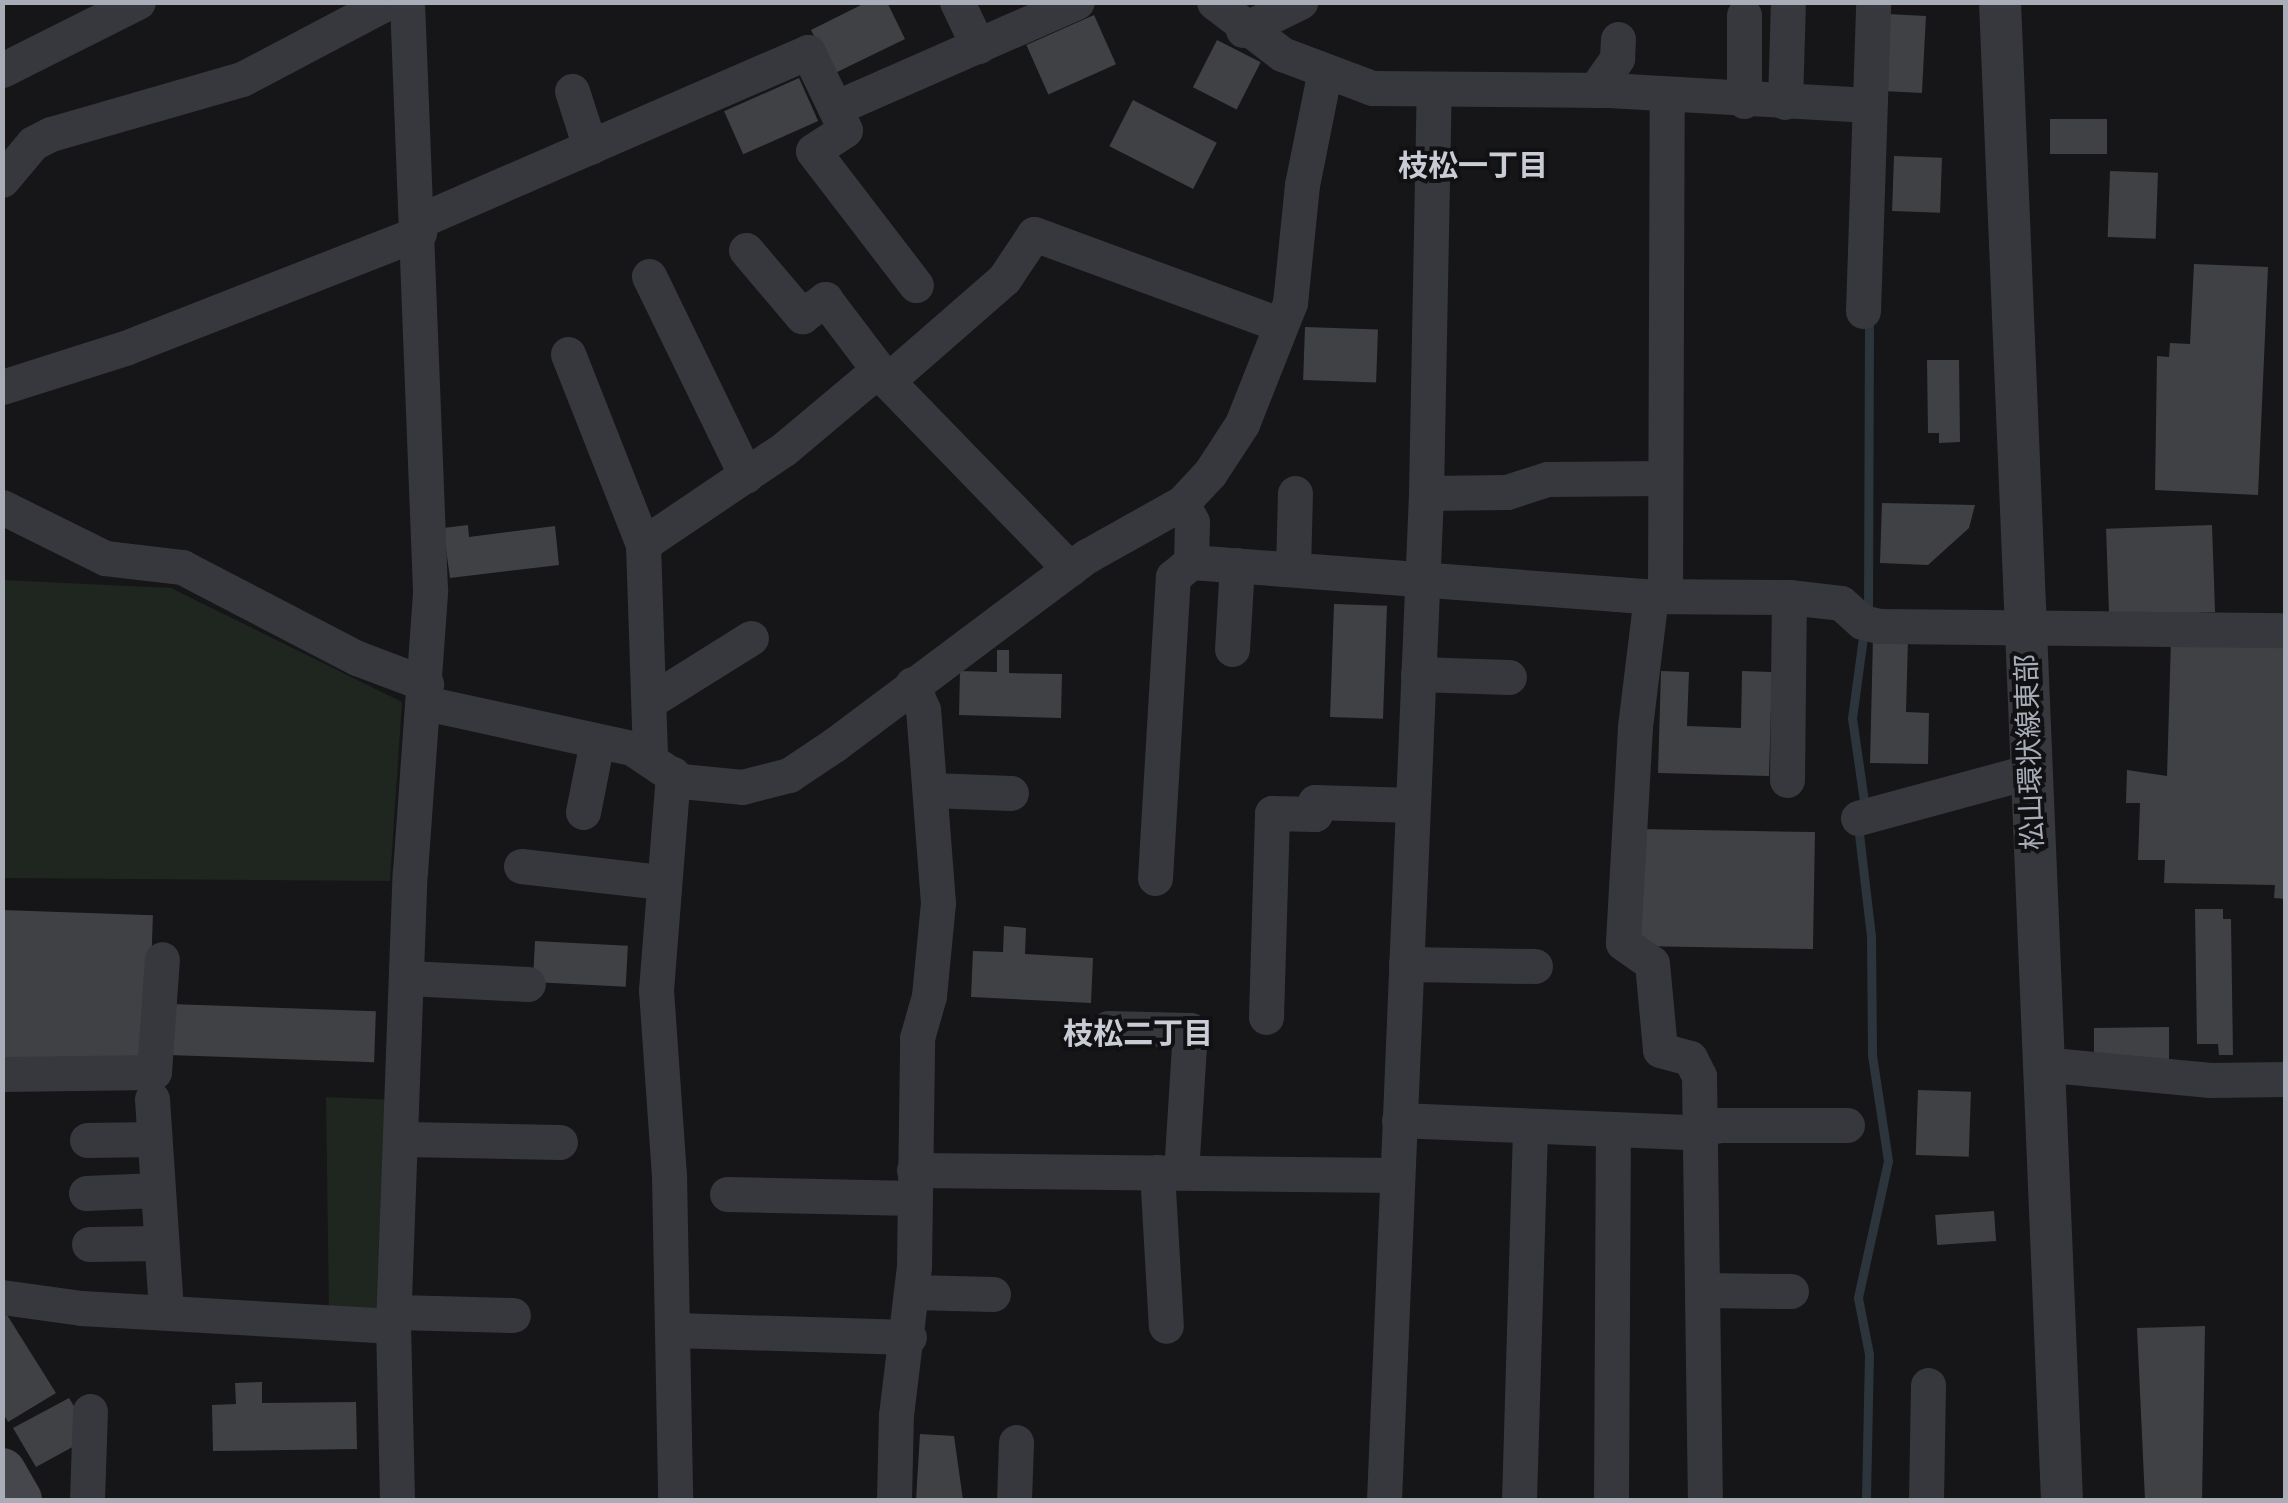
<!DOCTYPE html>
<html>
<head>
<meta charset="utf-8">
<style>
  body { margin:0 }
  #map { position:relative; width:2288px; height:1503px; overflow:hidden; background:#161618; font-family:"Roboto Condensed","Noto Sans JP",sans-serif }
  div>[style] { position:absolute }
  .green>* { inset:0; background:#1e261f }
  .stream>* { height:9px; margin:-4.5px; padding:0 4.5px; transform-origin:4.5px; border-radius:4.5px; background:#2c353c }
  .building>* { inset:0; background:#404145; transform-origin:0 0 }
  .minor>* { height:35px; margin:-17.5px; padding:0 17.5px; transform-origin:17.5px; border-radius:17.5px; background:#37383d }
  .tertiary>* { height:42px; margin:-21px; padding:0 21px; transform-origin:21px; border-radius:21px; background:#37383d }
  .secondary>* { height:48px; margin:-24px; padding:0 24px; transform-origin:24px; border-radius:24px; background:#45474d }
  span { translate:-50% -50%; white-space:nowrap; text-align:center; line-height:1.15; -webkit-text-stroke:8px #111113; paint-order:stroke }
  .street-label { font-size:28px; color:#a8adb8 }
  .neighbourhood-label { font-size:30px; color:#c9ccd4; font-weight:700 }
  .frame { position:absolute; inset:0; border:5px solid #a8adb8; pointer-events:none }
</style>
</head>
<body>
<div id="map">
  <div class="green">
    <i style="clip-path:polygon(3px 580px,171px 588px,402px 702px,390px 881px,3px 878px)"></i>
    <i style="clip-path:polygon(326px 1097px,397px 1100px,389px 1307px,329px 1314px)"></i>
  </div>
  <div class="stream">
    <i style="left:1868px;top:613px;width:294px;rotate:-89.8deg"></i>
    <i style="left:1863px;top:637px;width:82px;rotate:97.7deg"></i>
    <i style="left:1852px;top:718px;width:84px;rotate:81.8deg"></i>
    <i style="left:1859px;top:834px;width:103px;rotate:83.3deg"></i>
    <i style="left:1871px;top:936px;width:119px;rotate:89.5deg"></i>
    <i style="left:1872px;top:1055px;width:107px;rotate:81.4deg"></i>
    <i style="left:1888px;top:1161px;width:140px;rotate:102.4deg"></i>
    <i style="left:1858px;top:1298px;width:57px;rotate:78.9deg"></i>
    <i style="left:1869px;top:1354px;width:146px;rotate:91.2deg"></i>
  </div>
  <div class="building">
    <i style="clip-path:polygon(867px 2px,887px 2px,905px 39px,833px 74px,811px 30px)"></i>
    <i style="left:1887px;top:14px;width:39px;height:77px;rotate:3deg"></i>
    <i style="left:1094px;top:15px;width:54px;height:74px;rotate:66deg"></i>
    <i style="left:1217px;top:40px;width:49px;height:53px;rotate:27deg"></i>
    <i style="left:799px;top:78px;width:47px;height:82px;rotate:66deg"></i>
    <i style="left:1133px;top:100px;width:94px;height:52px;rotate:27deg"></i>
    <i style="left:2107px;top:119px;width:35px;height:57px;rotate:90deg"></i>
    <i style="left:1894px;top:156px;width:48px;height:55px;rotate:2deg"></i>
    <i style="left:2110px;top:171px;width:48px;height:66px;rotate:2deg"></i>
    <i style="clip-path:polygon(2194px 264px,2268px 267px,2258px 495px,2155px 490px,2157px 356px,2169px 357px,2170px 343px,2190px 344px)"></i>
    <i style="left:1305px;top:327px;width:73px;height:53px;rotate:2deg"></i>
    <i style="clip-path:polygon(1927px 360px,1959px 360px,1960px 442px,1939px 443px,1939px 433px,1928px 433px)"></i>
    <i style="clip-path:polygon(1882px 503px,1975px 505px,1969px 528px,1928px 565px,1880px 563px)"></i>
    <i style="clip-path:polygon(468px 525px,469px 537px,555px 526px,559px 565px,450px 578px,443px 528px)"></i>
    <i style="left:2212px;top:525px;width:87px;height:106px;rotate:88deg"></i>
    <i style="left:1334px;top:604px;width:53px;height:113px;rotate:2deg"></i>
    <i style="clip-path:polygon(1873px 637px,1908px 639px,1906px 712px,1929px 713px,1928px 764px,1870px 763px)"></i>
    <i style="clip-path:polygon(2171px 639px,2286px 642px,2286px 899px,2274px 898px,2275px 885px,2164px 883px,2165px 860px,2138px 860px,2140px 803px,2126px 803px,2127px 770px,2167px 776px)"></i>
    <i style="clip-path:polygon(997px 650px,1009px 650px,1009px 673px,1062px 674px,1061px 718px,959px 715px,960px 671px,997px 672px)"></i>
    <i style="clip-path:polygon(1661px 671px,1689px 672px,1687px 726px,1741px 728px,1742px 671px,1772px 672px,1769px 776px,1658px 773px)"></i>
    <i style="left:1639px;top:829px;width:176px;height:117px;rotate:1deg"></i>
    <i style="clip-path:polygon(2195px 909px,2223px 909px,2223px 919px,2231px 919px,2233px 1055px,2219px 1055px,2218px 1044px,2197px 1044px)"></i>
    <i style="left:2px;top:910px;width:151px;height:153px;rotate:2deg"></i>
    <i style="clip-path:polygon(1004px 926px,1026px 928px,1025px 954px,1093px 958px,1091px 1003px,971px 997px,973px 951px,1003px 952px)"></i>
    <i style="left:535px;top:941px;width:93px;height:41px;rotate:3deg"></i>
    <i style="left:170px;top:1004px;width:206px;height:51px;rotate:2deg"></i>
    <i style="clip-path:polygon(2169px 1027px,2169px 1064px,2094px 1059px,2094px 1028px)"></i>
    <i style="left:1918px;top:1090px;width:53px;height:65px;rotate:2deg"></i>
    <i style="left:1994px;top:1211px;width:30px;height:59px;rotate:86deg"></i>
    <i style="clip-path:polygon(2px 1307px,56px 1393px,8px 1422px,2px 1411px)"></i>
    <i style="clip-path:polygon(2205px 1326px,2202px 1500px,2145px 1500px,2137px 1328px)"></i>
    <i style="clip-path:polygon(262px 1382px,262px 1403px,356px 1402px,357px 1449px,213px 1451px,212px 1405px,236px 1404px,235px 1383px)"></i>
    <i style="clip-path:polygon(69px 1398px,80px 1416px,78px 1444px,36px 1467px,13px 1428px)"></i>
    <i style="clip-path:polygon(920px 1434px,954px 1436px,963px 1500px,916px 1500px)"></i>
  </div>
  <div class="minor">
    <i style="left:957px;top:2px;width:49px;rotate:64.5deg"></i>
    <i style="left:1214px;top:2px;width:86px;rotate:37.4deg"></i>
    <i style="left:1282px;top:54px;width:96px;rotate:20.7deg"></i>
    <i style="left:1372px;top:88px;width:237px;rotate:0.5deg"></i>
    <i style="left:1609px;top:90px;width:260px;rotate:3.3deg"></i>
    <i style="left:1243px;top:30px;width:64px;rotate:-26.2deg"></i>
    <i style="left:2px;top:70px;width:152px;rotate:-26.6deg"></i>
    <i style="left:1595px;top:90px;width:39px;rotate:-55deg"></i>
    <i style="left:1617px;top:58px;width:19px;rotate:-87deg"></i>
    <i style="left:572px;top:91px;width:59px;rotate:72.2deg"></i>
    <i style="left:1744px;top:101px;width:86px;rotate:-90deg"></i>
    <i style="left:1785px;top:102px;width:100px;rotate:-88.3deg"></i>
    <i style="left:835px;top:108px;width:24px;rotate:66deg"></i>
    <i style="left:845px;top:130px;width:38px;rotate:147deg"></i>
    <i style="left:813px;top:151px;width:169px;rotate:52.5deg"></i>
    <i style="left:2px;top:180px;width:48px;rotate:-50deg"></i>
    <i style="left:33px;top:143px;width:20px;rotate:-27deg"></i>
    <i style="left:51px;top:134px;width:199px;rotate:-16.1deg"></i>
    <i style="left:242px;top:79px;width:165px;rotate:-27.8deg"></i>
    <i style="left:419px;top:221px;width:424px;rotate:-23.5deg"></i>
    <i style="left:808px;top:52px;width:62px;rotate:64.3deg"></i>
    <i style="left:835px;top:108px;width:264px;rotate:-23.7deg"></i>
    <i style="left:746px;top:250px;width:87px;rotate:49.7deg"></i>
    <i style="left:802px;top:316px;width:29px;rotate:-36deg"></i>
    <i style="left:825px;top:299px;width:103px;rotate:52.9deg"></i>
    <i style="left:649px;top:276px;width:222px;rotate:64.1deg"></i>
    <i style="left:1863px;top:311px;width:309px;rotate:-88.1deg"></i>
    <i style="left:568px;top:354px;width:204px;rotate:68.5deg"></i>
    <i style="left:643px;top:544px;width:213px;rotate:88.1deg"></i>
    <i style="left:2px;top:387px;width:129px;rotate:-17.6deg"></i>
    <i style="left:125px;top:348px;width:316px;rotate:-21.4deg"></i>
    <i style="left:1426px;top:493px;width:81px;rotate:-0.7deg"></i>
    <i style="left:1507px;top:492px;width:42px;rotate:-18deg"></i>
    <i style="left:1547px;top:479px;width:118px;rotate:-0.5deg"></i>
    <i style="left:1182px;top:503px;width:21px;rotate:62deg"></i>
    <i style="left:1192px;top:522px;width:40px;rotate:91.4deg"></i>
    <i style="left:1191px;top:562px;width:450px;rotate:4.3deg"></i>
    <i style="left:1640px;top:596px;width:149px;rotate:0.4deg"></i>
    <i style="left:1789px;top:597px;width:52px;rotate:6.6deg"></i>
    <i style="left:1841px;top:603px;width:28px;rotate:42deg"></i>
    <i style="left:1862px;top:622px;width:17px;rotate:13deg"></i>
    <i style="left:1879px;top:626px;width:407px;rotate:0.6deg"></i>
    <i style="left:2px;top:507px;width:115px;rotate:26.3deg"></i>
    <i style="left:105px;top:558px;width:78px;rotate:6.7deg"></i>
    <i style="left:182px;top:567px;width:197px;rotate:27.5deg"></i>
    <i style="left:357px;top:658px;width:74px;rotate:20.6deg"></i>
    <i style="left:643px;top:544px;width:170px;rotate:-34deg"></i>
    <i style="left:784px;top:449px;width:123px;rotate:-40deg"></i>
    <i style="left:1070px;top:569px;width:262px;rotate:-134.2deg"></i>
    <i style="left:887px;top:381px;width:155px;rotate:-41.1deg"></i>
    <i style="left:1004px;top:279px;width:54px;rotate:-56.3deg"></i>
    <i style="left:1034px;top:234px;width:263px;rotate:20.2deg"></i>
    <i style="left:1293px;top:569px;width:76px;rotate:-88.5deg"></i>
    <i style="left:1665px;top:595px;width:498px;rotate:-89.8deg"></i>
    <i style="left:1651px;top:596px;width:132px;rotate:97deg"></i>
    <i style="left:1635px;top:727px;width:216px;rotate:93.2deg"></i>
    <i style="left:1623px;top:943px;width:35px;rotate:35deg"></i>
    <i style="left:1652px;top:963px;width:87px;rotate:84.7deg"></i>
    <i style="left:1660px;top:1050px;width:31px;rotate:15deg"></i>
    <i style="left:1690px;top:1058px;width:20px;rotate:63deg"></i>
    <i style="left:1699px;top:1076px;width:424px;rotate:89.2deg"></i>
    <i style="left:1232px;top:649px;width:84px;rotate:-86.6deg"></i>
    <i style="left:1418px;top:674px;width:91px;rotate:1.9deg"></i>
    <i style="left:650px;top:701px;width:119px;rotate:-32deg"></i>
    <i style="left:425px;top:703px;width:212px;rotate:12.3deg"></i>
    <i style="left:632px;top:748px;width:59px;rotate:34deg"></i>
    <i style="left:681px;top:781px;width:61px;rotate:5.6deg"></i>
    <i style="left:742px;top:787px;width:49px;rotate:-14.3deg"></i>
    <i style="left:789px;top:775px;width:54px;rotate:-33.7deg"></i>
    <i style="left:834px;top:745px;width:316px;rotate:-36.8deg"></i>
    <i style="left:1087px;top:556px;width:109px;rotate:-29.2deg"></i>
    <i style="left:1182px;top:503px;width:41px;rotate:-47deg"></i>
    <i style="left:1210px;top:473px;width:59px;rotate:-56.9deg"></i>
    <i style="left:1242px;top:424px;width:130px;rotate:-68.4deg"></i>
    <i style="left:1290px;top:303px;width:119px;rotate:-84.2deg"></i>
    <i style="left:1302px;top:185px;width:112px;rotate:-78.7deg"></i>
    <i style="left:673px;top:774px;width:217px;rotate:94.5deg"></i>
    <i style="left:656px;top:990px;width:185px;rotate:86deg"></i>
    <i style="left:669px;top:1175px;width:325px;rotate:88.9deg"></i>
    <i style="left:1787px;top:780px;width:183px;rotate:-89.4deg"></i>
    <i style="left:931px;top:790px;width:80px;rotate:2.1deg"></i>
    <i style="left:583px;top:812px;width:72px;rotate:-78.8deg"></i>
    <i style="left:1858px;top:818px;width:179px;rotate:-15.2deg"></i>
    <i style="left:521px;top:866px;width:142px;rotate:6.5deg"></i>
    <i style="left:1155px;top:878px;width:302px;rotate:-86.6deg"></i>
    <i style="left:1173px;top:577px;width:23px;rotate:-40deg"></i>
    <i style="left:1406px;top:964px;width:129px;rotate:0.9deg"></i>
    <i style="left:408px;top:978px;width:120px;rotate:2.9deg"></i>
    <i style="left:1266px;top:1017px;width:204px;rotate:-88.3deg"></i>
    <i style="left:1272px;top:813px;width:43px;rotate:1.3deg"></i>
    <i style="left:1315px;top:814px;width:12px;rotate:-90deg"></i>
    <i style="left:1315px;top:802px;width:97px;rotate:1.8deg"></i>
    <i style="left:1108px;top:1028px;width:82px;rotate:1.4deg"></i>
    <i style="left:1190px;top:1030px;width:142px;rotate:93.6deg"></i>
    <i style="left:2041px;top:1064px;width:170px;rotate:5.4deg"></i>
    <i style="left:2210px;top:1080px;width:76px;rotate:-0.8deg"></i>
    <i style="left:2px;top:1074px;width:152px;rotate:-0.8deg"></i>
    <i style="left:154px;top:1072px;width:113px;rotate:-86deg"></i>
    <i style="left:152px;top:1099px;width:213px;rotate:86.2deg"></i>
    <i style="left:1399px;top:1120px;width:288px;rotate:2.4deg"></i>
    <i style="left:1687px;top:1132px;width:33px;rotate:-12deg"></i>
    <i style="left:1719px;top:1125px;width:128px"></i>
    <i style="left:404px;top:1139px;width:156px;rotate:1.1deg"></i>
    <i style="left:87px;top:1140px;width:66px;rotate:-0.9deg"></i>
    <i style="left:914px;top:1170px;width:483px;rotate:0.6deg"></i>
    <i style="left:1157px;top:1172px;width:154px;rotate:86.7deg"></i>
    <i style="left:86px;top:1193px;width:70px;rotate:-2.5deg"></i>
    <i style="left:727px;top:1194px;width:187px;rotate:1.2deg"></i>
    <i style="left:89px;top:1244px;width:72px;rotate:-0.8deg"></i>
    <i style="left:1703px;top:1290px;width:88px;rotate:0.7deg"></i>
    <i style="left:912px;top:1292px;width:81px;rotate:1.4deg"></i>
    <i style="left:2px;top:1297px;width:80px;rotate:7.9deg"></i>
    <i style="left:81px;top:1308px;width:313px;rotate:3.3deg"></i>
    <i style="left:397px;top:1312px;width:116px;rotate:1.5deg"></i>
    <i style="left:674px;top:1330px;width:235px;rotate:1.7deg"></i>
    <i style="left:87px;top:1500px;width:89px;rotate:-88.1deg"></i>
    <i style="left:397px;top:1500px;width:174px;rotate:-91.3deg"></i>
    <i style="left:393px;top:1326px;width:454px;rotate:-87.9deg"></i>
    <i style="left:410px;top:872px;width:283px;rotate:-85.9deg"></i>
    <i style="left:430px;top:590px;width:588px;rotate:-92.24deg"></i>
    <i style="left:894px;top:1500px;width:85px;rotate:-88.7deg"></i>
    <i style="left:896px;top:1415px;width:150px;rotate:-83.1deg"></i>
    <i style="left:914px;top:1266px;width:228px;rotate:-89.2deg"></i>
    <i style="left:917px;top:1038px;width:44px;rotate:-74.1deg"></i>
    <i style="left:929px;top:996px;width:93px;rotate:-84.5deg"></i>
    <i style="left:938px;top:903px;width:194px;rotate:-94.4deg"></i>
    <i style="left:923px;top:710px;width:28px;rotate:-113deg"></i>
    <i style="left:1014px;top:1500px;width:58px;rotate:-88deg"></i>
    <i style="left:1384px;top:1500px;width:1008px;rotate:-87.61deg"></i>
    <i style="left:1426px;top:493px;width:401px;rotate:-88.9deg"></i>
    <i style="left:1519px;top:1500px;width:374px;rotate:-88.3deg"></i>
    <i style="left:1611px;top:1500px;width:370px;rotate:-89.7deg"></i>
    <i style="left:1926px;top:1500px;width:115px;rotate:-89deg"></i>
  </div>
  <div class="tertiary">
    <i style="left:2000px;top:2px;width:1499px;rotate:87.63deg"></i>
  </div>
  <div class="secondary">
    <i style="left:2px;top:1472px;width:32px;rotate:60deg"></i>
  </div>
  <div class="street-label">
    <span style="left:2030px;top:752px;rotate:-92deg">松山環状線東部</span>
  </div>
  <div class="neighbourhood-label">
    <span style="left:1473px;top:166px">枝松一丁目</span>
    <span style="left:1138px;top:1034px">枝松二丁目</span>
  </div>
  <div class="frame"></div>
</div>
</body>
</html>
